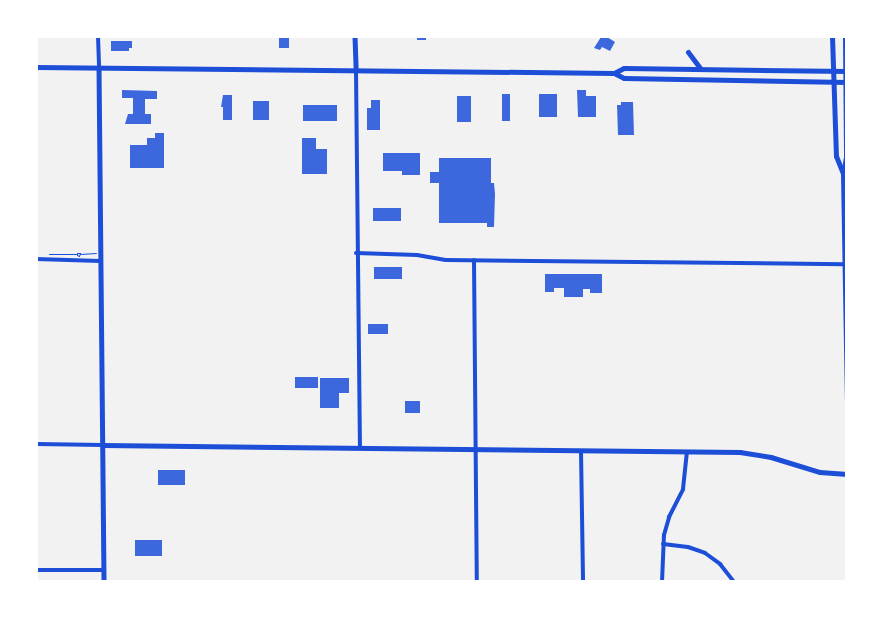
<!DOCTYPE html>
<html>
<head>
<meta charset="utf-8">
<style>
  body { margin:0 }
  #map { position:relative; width:883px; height:618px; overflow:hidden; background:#f2f2f2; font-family:Arial,sans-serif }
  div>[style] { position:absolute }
  .building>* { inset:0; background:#3d67dc; transform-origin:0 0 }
  .path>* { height:1px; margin:-0.5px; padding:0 0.5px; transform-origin:0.5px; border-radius:0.5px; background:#1d4ed8 }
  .minor>* { height:4px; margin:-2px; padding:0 2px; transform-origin:2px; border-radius:2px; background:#1d4ed8 }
  .tertiary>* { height:4.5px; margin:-2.25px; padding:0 2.25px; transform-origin:2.25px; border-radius:2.25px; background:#1d4ed8 }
  .secondary>* { height:5px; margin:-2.5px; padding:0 2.5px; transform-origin:2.5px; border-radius:2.5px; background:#1d4ed8 }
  span { translate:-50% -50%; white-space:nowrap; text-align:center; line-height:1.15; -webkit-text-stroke:5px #fff; paint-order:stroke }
  .frame { position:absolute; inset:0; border:38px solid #fff; pointer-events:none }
</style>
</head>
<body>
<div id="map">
  <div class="building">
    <i style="left:279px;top:36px;width:10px;height:12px"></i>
    <i style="left:417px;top:36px;width:9px;height:4px"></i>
    <i style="clip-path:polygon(601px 37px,607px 37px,615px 42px,610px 51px,602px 47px,600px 50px,594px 48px)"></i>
    <i style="clip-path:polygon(111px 41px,132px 41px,132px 48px,129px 48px,129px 51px,111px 51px)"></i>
    <i style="clip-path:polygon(122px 90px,157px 91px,157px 99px,145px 99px,145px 114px,151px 114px,151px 124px,125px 124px,128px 114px,133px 114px,133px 98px,122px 98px)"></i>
    <i style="clip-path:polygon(577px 90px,586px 90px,586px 96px,596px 96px,596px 117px,578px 117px)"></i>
    <i style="left:502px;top:94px;width:8px;height:27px"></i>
    <i style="left:539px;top:94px;width:18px;height:23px"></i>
    <i style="clip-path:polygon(223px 95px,232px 95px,232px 120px,223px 120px,223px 107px,221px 107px)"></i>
    <i style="left:457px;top:96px;width:14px;height:26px"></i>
    <i style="clip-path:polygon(371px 100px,380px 100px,380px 130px,367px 130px,367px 108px,371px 108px)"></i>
    <i style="left:253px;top:101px;width:16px;height:19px"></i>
    <i style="clip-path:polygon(621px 102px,633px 102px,634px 135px,618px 135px,617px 105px,621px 105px)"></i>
    <i style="left:303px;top:105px;width:34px;height:16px"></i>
    <i style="clip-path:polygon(155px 133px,164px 133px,164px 168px,130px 168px,130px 145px,147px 145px,147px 138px,155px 138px)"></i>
    <i style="clip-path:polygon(302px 138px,316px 138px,316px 149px,327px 149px,327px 174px,302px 174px)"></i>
    <i style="clip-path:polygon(383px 153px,420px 153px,420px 175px,402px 175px,402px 171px,383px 171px)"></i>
    <i style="clip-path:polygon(439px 158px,491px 158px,491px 183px,494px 183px,495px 194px,494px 227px,487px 227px,487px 223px,439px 223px,439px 183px,430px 183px,430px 172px,439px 172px)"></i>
    <i style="left:373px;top:208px;width:28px;height:13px"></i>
    <i style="left:374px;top:267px;width:28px;height:12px"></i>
    <i style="clip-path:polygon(545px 274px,602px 274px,602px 293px,590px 293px,590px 289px,583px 289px,583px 297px,564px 297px,564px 288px,554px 288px,554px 292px,545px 292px)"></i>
    <i style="left:388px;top:324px;width:10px;height:20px;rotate:90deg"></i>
    <i style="left:295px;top:377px;width:23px;height:11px"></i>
    <i style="clip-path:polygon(320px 378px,349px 378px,349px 393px,339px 393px,339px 408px,320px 408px)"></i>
    <i style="left:405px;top:401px;width:15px;height:12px"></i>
    <i style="left:158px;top:470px;width:27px;height:15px"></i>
    <i style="left:135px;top:540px;width:27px;height:16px"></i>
  </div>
  <div class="path">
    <i style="left:77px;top:253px;width:3px"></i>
    <i style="left:80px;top:253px;width:3px;rotate:108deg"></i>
    <i style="left:79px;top:256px;width:2px;rotate:-153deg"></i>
    <i style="left:77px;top:255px;width:2px;rotate:-90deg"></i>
    <i style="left:49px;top:254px;width:27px"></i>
    <i style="left:80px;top:254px;width:16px;rotate:-4deg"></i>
  </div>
  <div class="minor">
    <i style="left:98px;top:36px;width:31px;rotate:88deg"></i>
    <i style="left:356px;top:70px;width:378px;rotate:89.4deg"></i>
    <i style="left:356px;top:253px;width:61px;rotate:1.9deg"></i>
    <i style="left:417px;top:255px;width:29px;rotate:10deg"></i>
    <i style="left:446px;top:260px;width:398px;rotate:0.6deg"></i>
    <i style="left:36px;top:259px;width:64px;rotate:1.8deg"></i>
    <i style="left:474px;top:260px;width:322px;rotate:89.5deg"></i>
    <i style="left:36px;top:444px;width:67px;rotate:0.9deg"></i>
    <i style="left:581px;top:451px;width:131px;rotate:89.1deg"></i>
    <i style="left:663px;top:544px;width:25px;rotate:7deg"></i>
    <i style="left:688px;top:547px;width:18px;rotate:19deg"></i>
    <i style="left:705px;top:553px;width:19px;rotate:36deg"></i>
    <i style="left:720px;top:564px;width:23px;rotate:52deg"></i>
    <i style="left:36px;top:570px;width:68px"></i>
    <i style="left:662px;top:582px;width:47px;rotate:-87.6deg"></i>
    <i style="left:664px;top:535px;width:19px;rotate:-74deg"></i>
    <i style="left:669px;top:517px;width:31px;rotate:-63deg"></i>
    <i style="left:683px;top:489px;width:37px;rotate:-84deg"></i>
  </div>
  <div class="tertiary">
    <i style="left:355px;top:36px;width:34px;rotate:88deg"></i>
    <i style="left:99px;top:67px;width:515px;rotate:89.44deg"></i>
    <i style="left:103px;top:445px;width:637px;rotate:0.63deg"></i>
    <i style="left:740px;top:452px;width:31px;rotate:9deg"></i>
    <i style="left:771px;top:457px;width:51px;rotate:17deg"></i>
    <i style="left:820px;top:472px;width:27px;rotate:4deg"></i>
  </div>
  <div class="secondary">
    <i style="left:832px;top:36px;width:120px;rotate:88.1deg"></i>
    <i style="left:836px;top:156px;width:18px;rotate:68deg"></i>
    <i style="left:845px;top:36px;width:121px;rotate:89.5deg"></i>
    <i style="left:846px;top:157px;width:17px;rotate:100deg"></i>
    <i style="left:843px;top:174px;width:225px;rotate:89deg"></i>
    <i style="left:688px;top:52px;width:20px;rotate:53deg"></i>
    <i style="left:36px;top:67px;width:578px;rotate:0.59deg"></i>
    <i style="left:614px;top:73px;width:11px;rotate:27deg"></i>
    <i style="left:624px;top:78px;width:223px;rotate:1deg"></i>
    <i style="left:614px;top:73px;width:11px;rotate:-27deg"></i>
    <i style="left:624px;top:68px;width:223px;rotate:0.8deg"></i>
  </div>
  <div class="frame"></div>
</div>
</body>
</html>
